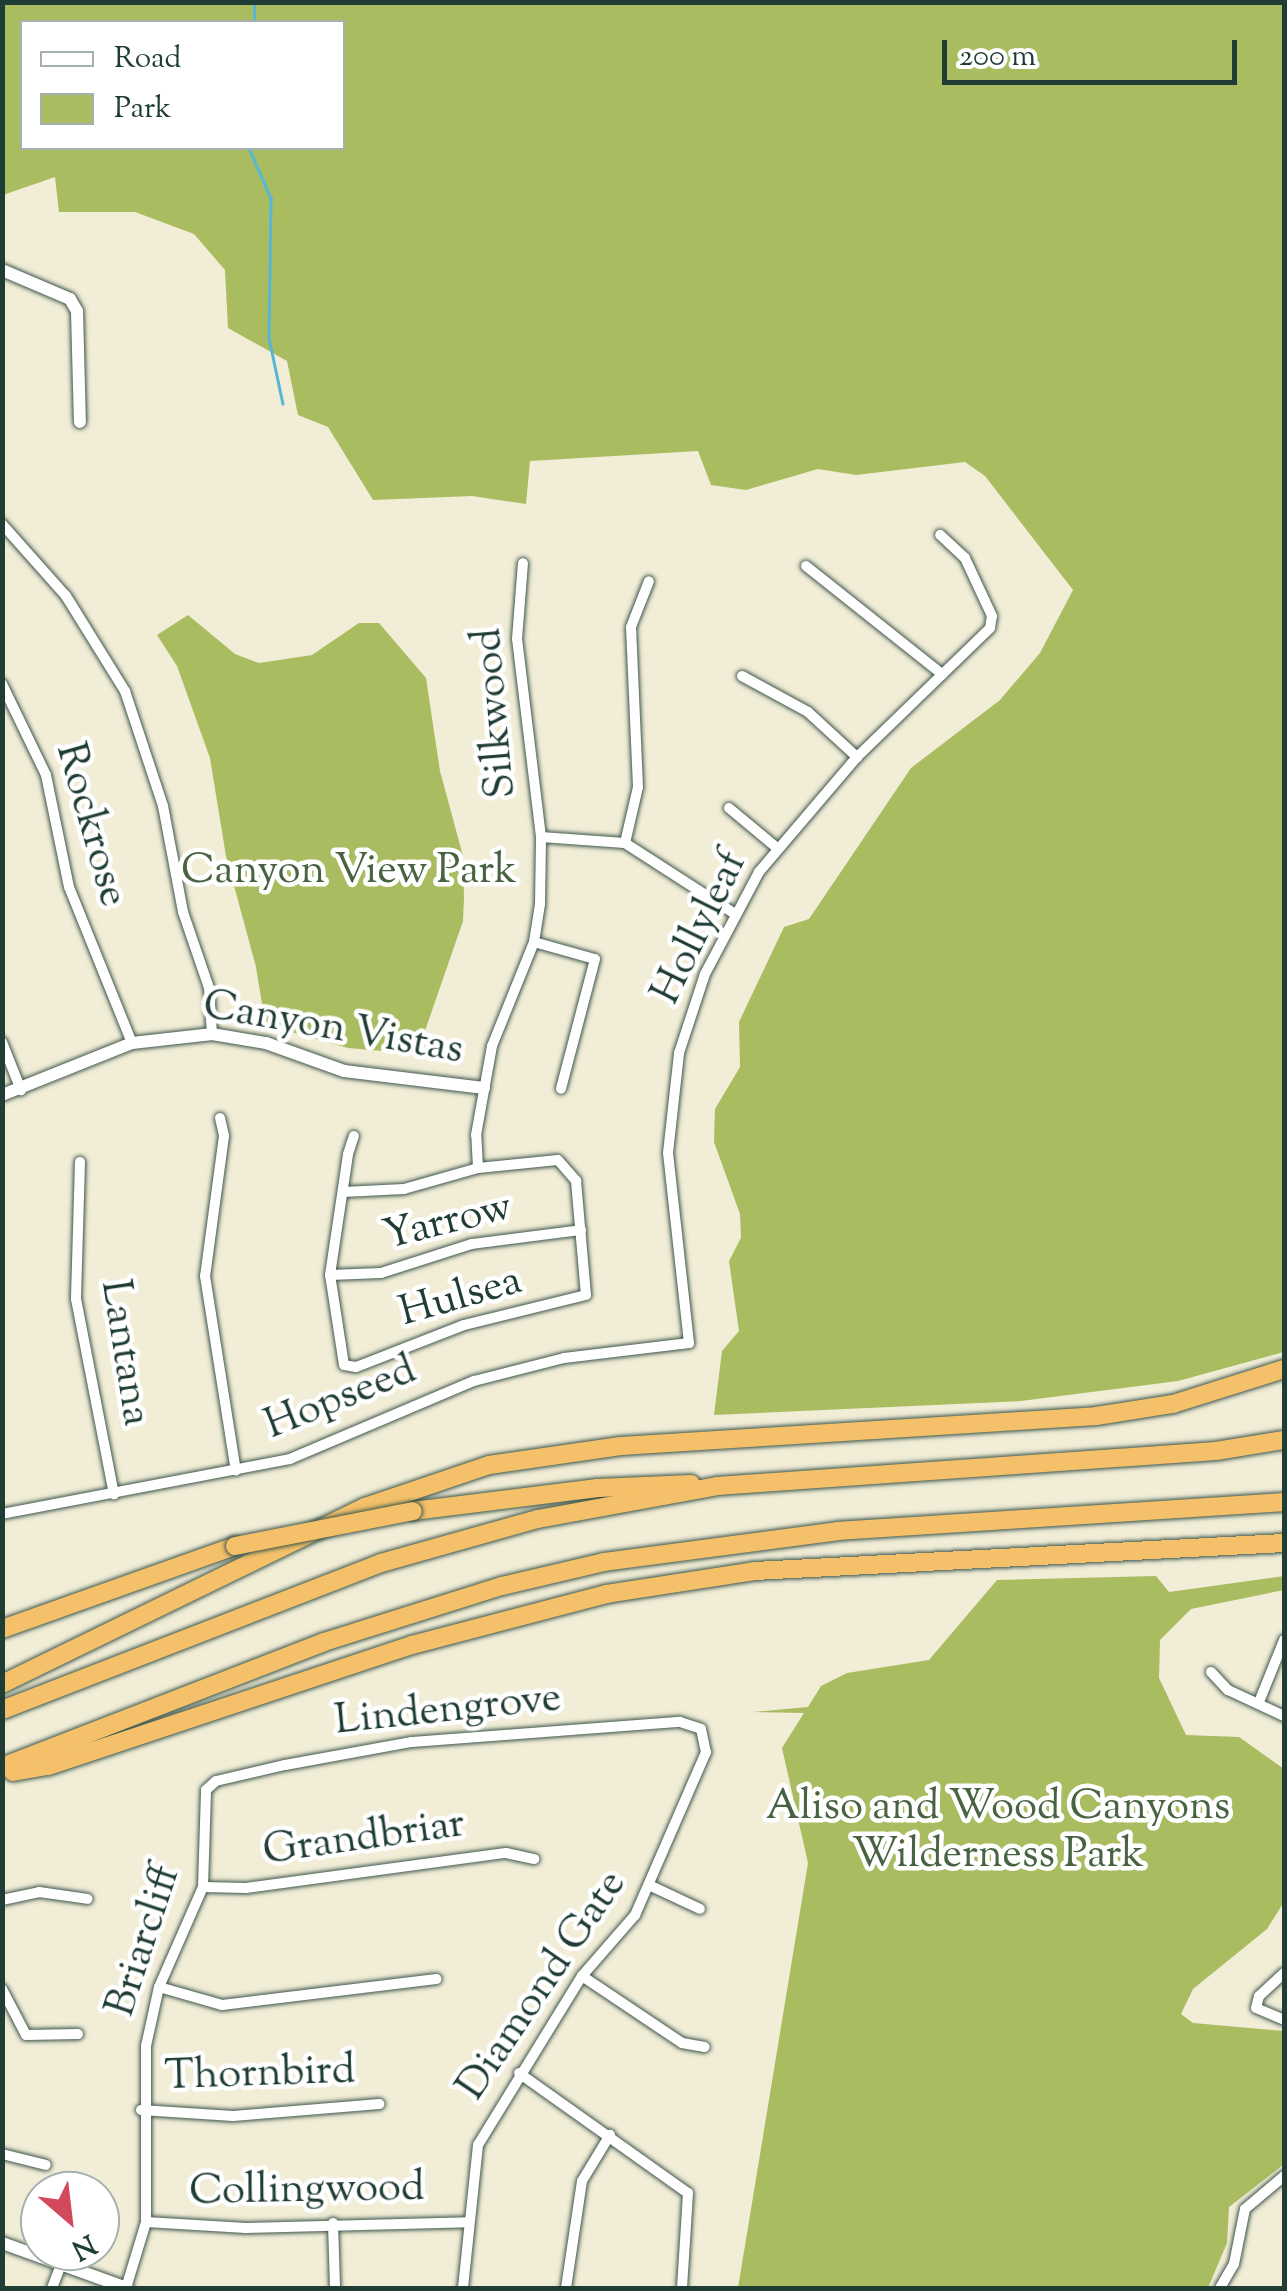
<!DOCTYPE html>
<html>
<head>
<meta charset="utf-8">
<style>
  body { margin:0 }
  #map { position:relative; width:1287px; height:2291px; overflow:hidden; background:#f1edd7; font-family:"Sorts Mill Goudy",serif }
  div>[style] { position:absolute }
  .green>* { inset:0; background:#a9bc60 }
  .stream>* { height:2.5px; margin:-1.25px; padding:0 1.25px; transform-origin:1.25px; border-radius:1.25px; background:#58b6d6 }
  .roads { filter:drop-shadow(0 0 2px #3e574c) drop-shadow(0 0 2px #3e574c) }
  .minor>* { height:10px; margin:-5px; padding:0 5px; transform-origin:5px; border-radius:5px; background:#fff }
  .tertiary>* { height:12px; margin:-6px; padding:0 6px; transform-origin:6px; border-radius:6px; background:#fff }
  .motorway>* { height:18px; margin:-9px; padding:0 9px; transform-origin:9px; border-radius:9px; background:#f4c16a }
  .bridges { filter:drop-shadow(0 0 2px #3e574c) drop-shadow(0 0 2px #3e574c) }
  .motorway-bridge>* { height:18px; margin:-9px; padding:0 9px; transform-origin:9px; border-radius:9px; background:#f4c16a }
  span { translate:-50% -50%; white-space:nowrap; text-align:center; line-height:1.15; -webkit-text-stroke:9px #fff; paint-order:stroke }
  .street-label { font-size:42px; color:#1f3d34 }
  .park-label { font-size:42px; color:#486341 }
  .frame { position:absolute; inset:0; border:5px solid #1f3d34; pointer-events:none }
  .legend { position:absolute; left:20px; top:20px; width:325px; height:130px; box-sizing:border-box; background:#fff; border:2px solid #a5b1ae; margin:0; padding:12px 18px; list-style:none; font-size:30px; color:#1f3d34 }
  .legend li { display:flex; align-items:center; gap:20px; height:50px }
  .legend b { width:50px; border:2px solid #a5b1ae }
  .north { position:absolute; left:20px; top:2171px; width:100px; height:100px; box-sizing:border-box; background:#fff; border:2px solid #a5b1ae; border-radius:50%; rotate:152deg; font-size:28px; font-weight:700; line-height:40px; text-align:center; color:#1f3d34 }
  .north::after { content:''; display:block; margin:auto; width:35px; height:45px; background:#d1495b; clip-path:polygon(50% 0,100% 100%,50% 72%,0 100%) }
  .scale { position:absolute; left:942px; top:40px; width:295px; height:45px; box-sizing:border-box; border:5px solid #1f3d34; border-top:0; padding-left:12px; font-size:30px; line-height:35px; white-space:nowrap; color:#1f3d34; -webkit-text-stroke:8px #fff; paint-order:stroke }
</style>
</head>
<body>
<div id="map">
  <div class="green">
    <i style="clip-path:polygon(evenodd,3px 2px,1284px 3px,1284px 1352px,1178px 1381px,1021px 1401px,714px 1415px,722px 1351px,739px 1331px,729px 1261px,741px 1238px,740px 1214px,714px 1142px,715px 1109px,740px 1067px,739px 1022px,784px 927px,809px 919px,911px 768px,1000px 700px,1040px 653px,1073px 590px,985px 476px,965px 462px,856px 475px,818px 469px,746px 490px,711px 485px,698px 451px,530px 461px,526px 504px,472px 496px,373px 500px,328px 427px,298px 415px,287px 361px,228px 328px,225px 270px,194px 234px,135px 212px,59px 212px,55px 177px,3px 195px,3px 2px,22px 22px,342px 22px,342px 148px,22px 148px,22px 22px)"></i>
    <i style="clip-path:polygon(188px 615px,235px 654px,259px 663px,312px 655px,359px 623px,379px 623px,426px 678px,440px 771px,463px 856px,464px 898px,463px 921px,417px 1054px,348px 1048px,242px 1018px,263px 1010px,256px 967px,226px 856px,210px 758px,177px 666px,157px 635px)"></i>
    <i style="clip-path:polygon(1156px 1576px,1169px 1592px,1284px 1576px,1284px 1590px,1191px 1609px,1160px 1640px,1159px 1678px,1186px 1735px,1239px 1737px,1284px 1769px,1284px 1902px,1267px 1929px,1193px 1989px,1181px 2014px,1193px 2023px,1284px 2031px,1284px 2164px,1229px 2207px,1227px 2243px,1208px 2288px,738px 2288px,808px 1863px,782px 1748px,804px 1713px,753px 1712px,808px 1707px,821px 1686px,847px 1673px,929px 1660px,997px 1580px)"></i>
  </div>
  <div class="stream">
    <i style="left:254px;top:22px;width:20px;rotate:-90deg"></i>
    <i style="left:249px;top:148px;width:55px;rotate:66.3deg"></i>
    <i style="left:271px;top:198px;width:140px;rotate:90.8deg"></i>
    <i style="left:269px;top:338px;width:67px;rotate:78deg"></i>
  </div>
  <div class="roads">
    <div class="minor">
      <i style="left:2px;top:524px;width:96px;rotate:48.4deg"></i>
      <i style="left:66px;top:596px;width:112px;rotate:58.2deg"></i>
      <i style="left:125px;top:691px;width:121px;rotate:71.7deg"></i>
      <i style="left:163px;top:806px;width:108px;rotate:79.3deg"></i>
      <i style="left:183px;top:912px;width:80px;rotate:71.1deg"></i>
      <i style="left:209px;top:988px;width:46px;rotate:86.3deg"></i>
      <i style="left:806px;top:566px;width:174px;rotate:38.5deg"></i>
      <i style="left:742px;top:676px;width:75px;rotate:28.6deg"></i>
      <i style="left:808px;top:712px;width:67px;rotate:42.6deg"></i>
      <i style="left:2px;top:684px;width:101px;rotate:64.2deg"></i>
      <i style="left:46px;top:775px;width:114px;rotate:78.4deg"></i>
      <i style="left:69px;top:887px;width:168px;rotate:68deg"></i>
      <i style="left:729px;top:808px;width:62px;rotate:39.8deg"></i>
      <i style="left:541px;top:837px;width:84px;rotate:4.1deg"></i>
      <i style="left:625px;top:843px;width:131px;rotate:32.8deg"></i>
      <i style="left:625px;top:843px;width:57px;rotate:-76.9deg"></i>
      <i style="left:638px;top:787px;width:160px;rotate:-92.5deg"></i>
      <i style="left:631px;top:627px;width:49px;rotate:-68.6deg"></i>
      <i style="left:534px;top:942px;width:63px;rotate:15.6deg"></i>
      <i style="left:595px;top:959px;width:134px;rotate:104.7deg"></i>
      <i style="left:2px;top:1042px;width:52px;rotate:68.4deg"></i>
      <i style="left:220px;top:1118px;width:18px;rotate:77deg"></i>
      <i style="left:224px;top:1136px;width:141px;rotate:97.7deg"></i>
      <i style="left:205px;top:1276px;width:197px;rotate:81deg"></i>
      <i style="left:80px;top:1162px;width:137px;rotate:91.7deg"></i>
      <i style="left:76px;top:1299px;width:199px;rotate:79deg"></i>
      <i style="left:478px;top:1168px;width:33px;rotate:-93deg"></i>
      <i style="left:476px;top:1135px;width:90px;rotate:-79.8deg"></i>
      <i style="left:492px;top:1046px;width:112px;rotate:-68deg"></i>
      <i style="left:534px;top:942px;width:38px;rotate:-81deg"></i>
      <i style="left:540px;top:904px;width:67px;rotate:-89.1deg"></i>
      <i style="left:541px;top:837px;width:199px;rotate:-96.9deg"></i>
      <i style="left:517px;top:639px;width:76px;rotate:-85.5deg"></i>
      <i style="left:343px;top:1192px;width:61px;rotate:-2.8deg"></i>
      <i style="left:404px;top:1189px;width:77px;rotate:-15.8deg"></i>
      <i style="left:478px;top:1168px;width:80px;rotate:-5.7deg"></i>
      <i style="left:558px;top:1160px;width:28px;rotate:49deg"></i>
      <i style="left:576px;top:1181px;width:114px;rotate:85deg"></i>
      <i style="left:586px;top:1295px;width:126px;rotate:166.2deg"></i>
      <i style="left:464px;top:1325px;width:116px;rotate:158.7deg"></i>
      <i style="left:356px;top:1367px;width:12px;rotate:-171deg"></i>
      <i style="left:344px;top:1365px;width:91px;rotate:-98.8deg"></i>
      <i style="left:330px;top:1275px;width:122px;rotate:-81.5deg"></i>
      <i style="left:348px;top:1154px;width:19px;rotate:-72deg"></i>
      <i style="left:330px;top:1275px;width:51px;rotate:-2.2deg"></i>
      <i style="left:381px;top:1273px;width:96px;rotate:-17.7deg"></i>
      <i style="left:472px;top:1244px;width:110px;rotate:-7.3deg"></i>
      <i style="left:2px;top:1514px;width:293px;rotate:-10.8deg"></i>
      <i style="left:290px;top:1459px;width:200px;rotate:-23deg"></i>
      <i style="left:474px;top:1381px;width:93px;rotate:-14.3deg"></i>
      <i style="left:564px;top:1358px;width:126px;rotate:-6.8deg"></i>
      <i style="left:689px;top:1343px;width:191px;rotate:-96.3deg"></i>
      <i style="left:668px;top:1153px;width:101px;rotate:-83.7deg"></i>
      <i style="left:679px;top:1053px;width:83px;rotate:-71.8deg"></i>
      <i style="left:705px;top:974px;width:115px;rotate:-62.1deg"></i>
      <i style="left:759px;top:872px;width:151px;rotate:-49.6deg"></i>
      <i style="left:857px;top:757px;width:185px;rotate:-44.1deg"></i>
      <i style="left:990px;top:628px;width:12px;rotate:-81deg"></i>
      <i style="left:992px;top:616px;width:64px;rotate:-115deg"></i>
      <i style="left:965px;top:558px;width:34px;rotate:-137deg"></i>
      <i style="left:1211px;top:1672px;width:25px;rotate:47deg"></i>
      <i style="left:1228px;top:1690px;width:62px;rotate:24.9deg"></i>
      <i style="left:1259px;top:1702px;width:67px;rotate:-68deg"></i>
      <i style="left:651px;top:1886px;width:54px;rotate:25.1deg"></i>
      <i style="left:203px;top:1887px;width:43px;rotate:1.3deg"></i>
      <i style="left:246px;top:1888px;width:262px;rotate:-7.7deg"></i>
      <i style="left:506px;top:1853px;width:29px;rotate:12deg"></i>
      <i style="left:2px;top:1900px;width:38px;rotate:-12deg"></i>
      <i style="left:39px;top:1892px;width:49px;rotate:8.1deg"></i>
      <i style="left:1284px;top:1973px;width:34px;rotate:137deg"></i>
      <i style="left:1259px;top:1996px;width:12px;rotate:104deg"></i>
      <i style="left:1256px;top:2008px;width:30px;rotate:23deg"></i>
      <i style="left:582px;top:1976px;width:120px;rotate:33.8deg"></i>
      <i style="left:682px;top:2043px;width:23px;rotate:10deg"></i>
      <i style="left:159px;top:1987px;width:66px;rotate:15.9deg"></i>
      <i style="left:222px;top:2005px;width:216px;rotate:-6.9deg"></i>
      <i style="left:2px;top:1989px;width:52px;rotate:62.4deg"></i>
      <i style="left:26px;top:2035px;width:52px;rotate:-1.1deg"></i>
      <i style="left:519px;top:2073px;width:207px;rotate:35.4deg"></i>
      <i style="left:688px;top:2193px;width:95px;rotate:93.6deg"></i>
      <i style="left:141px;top:2110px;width:92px;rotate:3.7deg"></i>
      <i style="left:233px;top:2116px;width:147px;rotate:-4.7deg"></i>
      <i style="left:2px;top:2154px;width:45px;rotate:14deg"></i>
      <i style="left:146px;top:2222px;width:100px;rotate:3.4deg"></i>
      <i style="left:246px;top:2228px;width:223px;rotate:-1.5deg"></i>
      <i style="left:333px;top:2223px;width:65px;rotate:88.2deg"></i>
      <i style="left:52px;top:2288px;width:26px;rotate:-69deg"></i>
      <i style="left:126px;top:2288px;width:69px;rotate:-73.1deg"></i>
      <i style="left:146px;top:2222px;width:176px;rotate:-90deg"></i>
      <i style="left:146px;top:2046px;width:60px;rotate:-77.6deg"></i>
      <i style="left:159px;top:1987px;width:109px;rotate:-66.3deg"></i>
      <i style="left:203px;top:1887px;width:97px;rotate:-88.2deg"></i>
      <i style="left:206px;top:1790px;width:13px;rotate:-42deg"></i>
      <i style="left:216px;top:1781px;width:71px;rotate:-13.1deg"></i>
      <i style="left:285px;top:1765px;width:129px;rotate:-10.3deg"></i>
      <i style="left:412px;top:1742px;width:269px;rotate:-4.3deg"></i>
      <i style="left:680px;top:1722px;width:22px;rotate:18deg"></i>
      <i style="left:701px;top:1729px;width:24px;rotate:78deg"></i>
      <i style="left:706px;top:1752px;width:178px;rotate:113.5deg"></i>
      <i style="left:635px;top:1915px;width:81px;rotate:131deg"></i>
      <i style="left:582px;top:1976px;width:198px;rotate:121.6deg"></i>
      <i style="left:478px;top:2145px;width:144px;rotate:96deg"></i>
      <i style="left:566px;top:2288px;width:108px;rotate:-81.5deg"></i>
      <i style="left:582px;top:2181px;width:54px;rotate:-58.7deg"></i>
      <i style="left:1220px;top:2288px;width:28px;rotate:-60deg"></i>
      <i style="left:1234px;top:2264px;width:56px;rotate:-78.7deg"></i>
      <i style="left:1245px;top:2209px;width:51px;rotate:-40.2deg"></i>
    </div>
    <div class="tertiary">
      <i style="left:2px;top:270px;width:74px;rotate:23.1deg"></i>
      <i style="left:70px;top:299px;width:14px;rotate:60deg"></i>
      <i style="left:77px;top:311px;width:111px;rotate:88.5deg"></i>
      <i style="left:2px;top:1095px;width:140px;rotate:-21.8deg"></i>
      <i style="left:132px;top:1043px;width:81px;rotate:-6.4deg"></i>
      <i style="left:212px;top:1034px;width:55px;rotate:9.5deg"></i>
      <i style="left:266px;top:1043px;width:83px;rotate:19.7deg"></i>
      <i style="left:344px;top:1071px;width:141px;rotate:6.9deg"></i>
      <i style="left:2px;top:2243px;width:133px;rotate:19.8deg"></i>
    </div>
    <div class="motorway">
      <i style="left:413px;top:1511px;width:186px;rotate:-7.1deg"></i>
      <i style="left:598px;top:1488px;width:93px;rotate:-2.5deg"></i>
      <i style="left:2px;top:1629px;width:247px;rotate:-19.6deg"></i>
      <i style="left:2px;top:1684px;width:404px;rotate:-26deg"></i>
      <i style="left:365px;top:1507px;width:131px;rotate:-18.7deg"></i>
      <i style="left:489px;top:1465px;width:133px;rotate:-8.2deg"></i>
      <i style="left:621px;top:1446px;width:476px;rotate:-3.6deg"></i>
      <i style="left:1096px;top:1416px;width:78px;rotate:-8.9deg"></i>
      <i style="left:1173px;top:1404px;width:116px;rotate:-17.5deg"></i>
      <i style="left:2px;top:1710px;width:407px;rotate:-21.2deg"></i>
      <i style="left:381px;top:1563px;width:163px;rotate:-15.7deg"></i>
      <i style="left:538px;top:1519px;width:182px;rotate:-10.4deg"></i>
      <i style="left:717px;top:1486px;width:500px;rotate:-4.01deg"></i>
      <i style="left:1216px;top:1451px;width:69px;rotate:-9.2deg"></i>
      <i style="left:2px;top:1767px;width:345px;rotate:-21.2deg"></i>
      <i style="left:324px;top:1642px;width:187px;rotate:-17.5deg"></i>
      <i style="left:502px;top:1586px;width:105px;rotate:-13.2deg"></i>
      <i style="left:604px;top:1562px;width:236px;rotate:-7.5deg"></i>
      <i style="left:838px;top:1531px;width:447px;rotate:-3.7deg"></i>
      <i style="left:13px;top:1772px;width:36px;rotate:-10deg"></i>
      <i style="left:48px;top:1766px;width:384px;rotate:-18.4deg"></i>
      <i style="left:412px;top:1645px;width:201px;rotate:-14.7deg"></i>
      <i style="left:606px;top:1594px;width:151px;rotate:-8.8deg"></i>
      <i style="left:755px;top:1571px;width:530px;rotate:-3.03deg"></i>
    </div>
  </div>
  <div class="bridges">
    <div class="motorway-bridge">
      <i style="left:235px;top:1546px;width:181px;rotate:-11.1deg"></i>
    </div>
  </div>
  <div class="street-label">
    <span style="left:496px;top:713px;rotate:-95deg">Silkwood</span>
    <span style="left:90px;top:825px;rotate:74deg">Rockrose</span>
    <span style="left:701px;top:928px;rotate:-64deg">Hollyleaf</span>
    <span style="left:333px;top:1029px;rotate:10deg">Canyon Vistas</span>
    <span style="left:448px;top:1223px;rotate:-14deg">Yarrow</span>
    <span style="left:461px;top:1298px;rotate:-16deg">Hulsea</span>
    <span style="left:124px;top:1353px;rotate:81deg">Lantana</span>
    <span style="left:341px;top:1399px;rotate:-22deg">Hopseed</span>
    <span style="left:448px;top:1711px;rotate:-6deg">Lindengrove</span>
    <span style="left:364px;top:1839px;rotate:-8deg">Grandbriar</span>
    <span style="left:145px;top:1941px;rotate:-72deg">Briarcliff</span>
    <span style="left:543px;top:1986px;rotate:-56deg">Diamond Gate</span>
    <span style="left:260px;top:2075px;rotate:-2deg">Thornbird</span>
    <span style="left:307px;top:2191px;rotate:-1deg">Collingwood</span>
  </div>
  <div class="park-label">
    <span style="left:349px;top:872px">Canyon View Park</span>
    <span style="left:998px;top:1832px">Aliso and Wood Canyons<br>Wilderness Park</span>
  </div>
  <div class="frame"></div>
  <ul class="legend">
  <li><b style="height:12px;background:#fff"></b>Road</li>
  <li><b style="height:28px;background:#a9bc60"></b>Park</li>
  </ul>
  <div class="north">N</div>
  <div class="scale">200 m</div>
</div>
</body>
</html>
